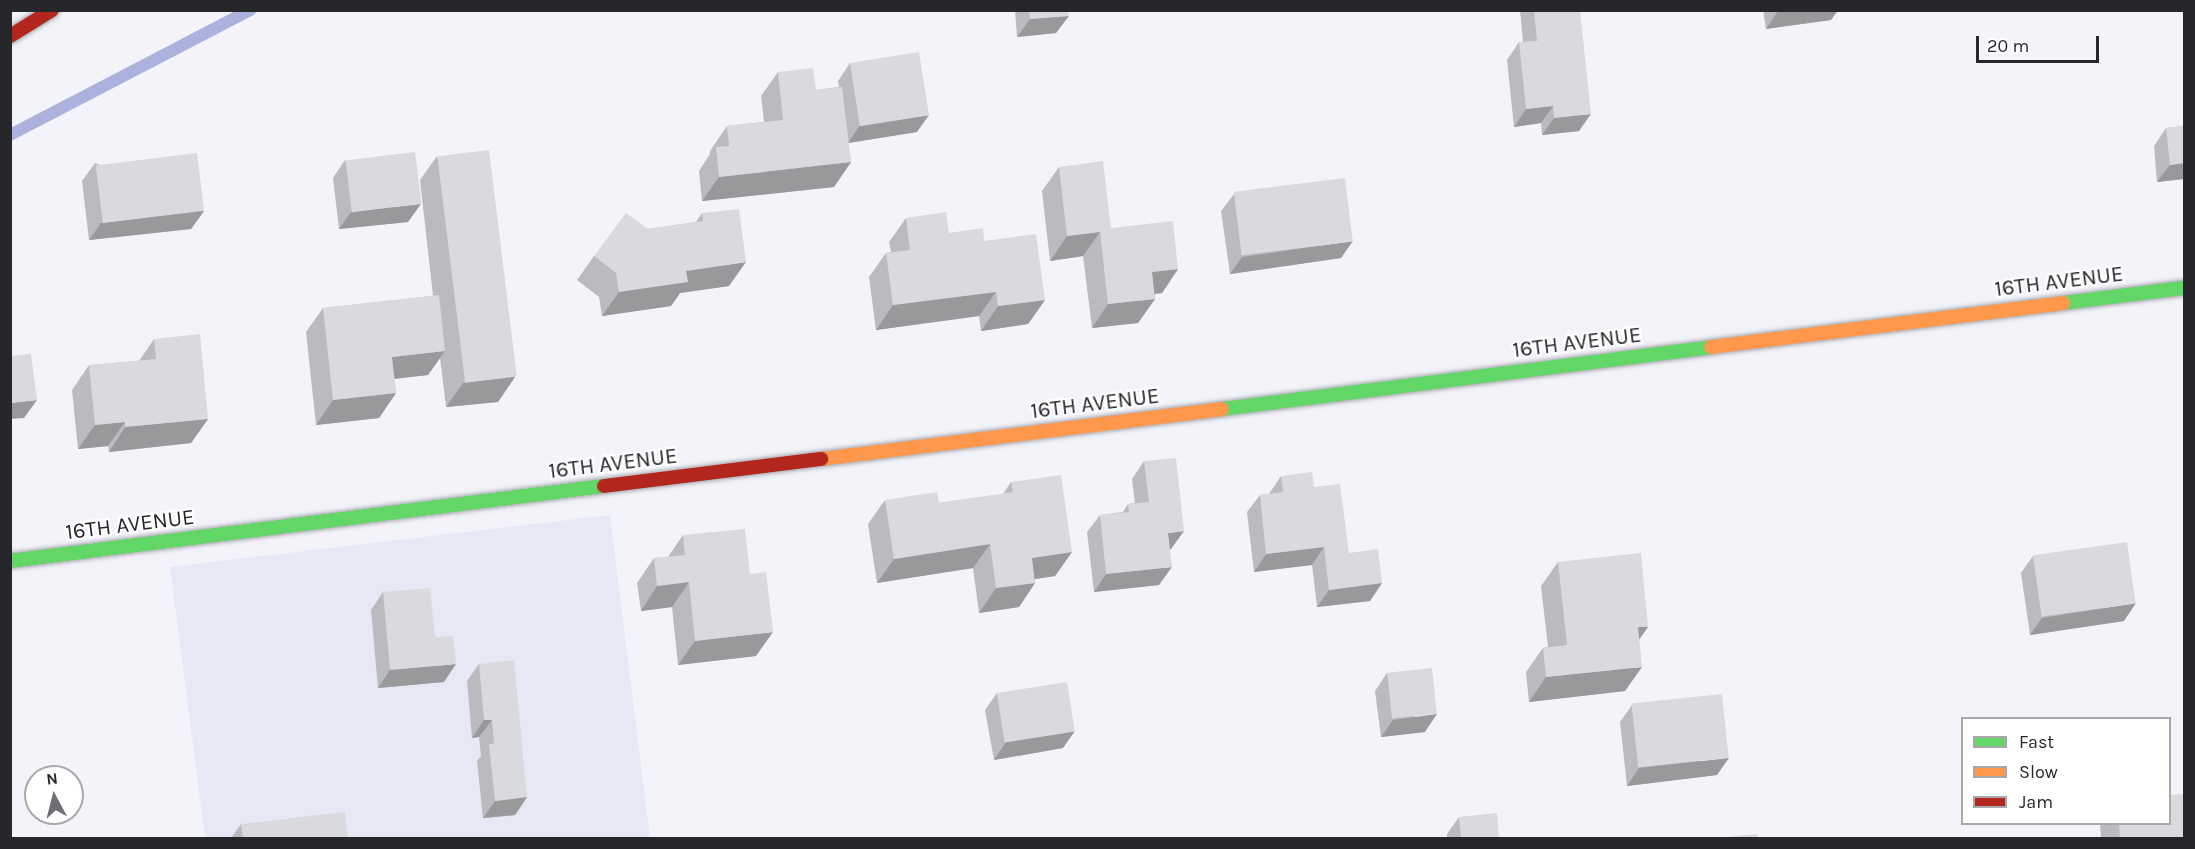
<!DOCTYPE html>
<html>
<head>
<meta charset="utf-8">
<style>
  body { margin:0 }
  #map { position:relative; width:2195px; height:849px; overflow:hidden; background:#f3f4fa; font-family:Karla,sans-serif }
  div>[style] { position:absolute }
  .built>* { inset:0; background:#e7e8f5 }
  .stream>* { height:12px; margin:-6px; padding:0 6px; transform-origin:6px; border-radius:6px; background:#acb1dd }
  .roads { filter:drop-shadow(0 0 2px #a8a9ae) drop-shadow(0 0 2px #a8a9ae) }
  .fast>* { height:14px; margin:-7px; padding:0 7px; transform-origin:7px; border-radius:7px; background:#63d668 }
  .slow>* { height:14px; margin:-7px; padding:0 7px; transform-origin:7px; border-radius:7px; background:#ff974d }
  .jam>* { height:14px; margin:-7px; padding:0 7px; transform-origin:7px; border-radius:7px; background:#b3261e }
  .wall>* { inset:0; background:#bbbbbf }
  .shaded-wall>* { inset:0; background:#98999b }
  .building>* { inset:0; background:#d9dade; transform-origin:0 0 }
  span { translate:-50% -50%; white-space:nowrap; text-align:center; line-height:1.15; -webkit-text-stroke:4.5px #fff; paint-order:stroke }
  .street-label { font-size:22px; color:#26272b }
  .frame { position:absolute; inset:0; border:12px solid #26272b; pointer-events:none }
  .legend { position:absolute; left:1961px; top:717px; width:210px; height:108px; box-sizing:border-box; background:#fff; border:2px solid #a8a9aa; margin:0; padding:8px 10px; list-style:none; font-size:18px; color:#26272b }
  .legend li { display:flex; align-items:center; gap:12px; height:30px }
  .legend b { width:30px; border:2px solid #a8a9aa }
  .north { position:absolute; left:24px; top:765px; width:60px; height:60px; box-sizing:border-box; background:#fff; border:2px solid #a8a9aa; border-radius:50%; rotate:353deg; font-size:16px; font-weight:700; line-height:24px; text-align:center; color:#26272b }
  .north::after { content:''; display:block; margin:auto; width:21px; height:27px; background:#6e6f73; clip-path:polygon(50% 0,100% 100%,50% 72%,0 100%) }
  .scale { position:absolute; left:1976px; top:36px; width:123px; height:27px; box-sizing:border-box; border:3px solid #26272b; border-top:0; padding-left:8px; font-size:18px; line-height:21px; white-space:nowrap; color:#26272b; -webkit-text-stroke:4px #fff; paint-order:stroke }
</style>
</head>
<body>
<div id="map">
  <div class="built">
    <i style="clip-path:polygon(610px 515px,650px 838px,205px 838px,170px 567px)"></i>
  </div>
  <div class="stream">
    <i style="left:10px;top:135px;width:271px;rotate:-27.5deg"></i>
  </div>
  <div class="roads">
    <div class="fast">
      <i style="left:2063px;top:303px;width:122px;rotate:-7.1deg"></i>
      <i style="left:1222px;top:409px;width:493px;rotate:-7.2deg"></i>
      <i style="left:10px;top:561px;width:599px;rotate:-7.2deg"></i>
    </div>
    <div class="slow">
      <i style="left:1711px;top:347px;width:355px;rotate:-7.1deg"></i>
      <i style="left:821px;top:459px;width:404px;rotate:-7.1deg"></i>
    </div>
    <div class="jam">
      <i style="left:10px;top:36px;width:49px;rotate:-31.8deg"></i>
      <i style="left:604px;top:486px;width:219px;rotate:-7.1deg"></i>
    </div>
  </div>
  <div class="wall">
    <i style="clip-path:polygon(1015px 10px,1068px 10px,1056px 33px,1017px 37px)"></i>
    <i style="clip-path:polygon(1520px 10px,1580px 10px,1579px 131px,1542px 135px,1541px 123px,1514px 127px,1507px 60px,1519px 42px,1523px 42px)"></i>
    <i style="clip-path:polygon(1763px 10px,1838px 10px,1831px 20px,1766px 29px)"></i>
    <i style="clip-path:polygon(850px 63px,917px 132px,848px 143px,851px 162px,834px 187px,702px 201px,699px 171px,710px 154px,710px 151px,727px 126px,764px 122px,761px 96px,778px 72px,816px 90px,839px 87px,838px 81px)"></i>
    <i style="clip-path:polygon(2184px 126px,2184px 179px,2157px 182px,2154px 146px,2166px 128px)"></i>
    <i style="clip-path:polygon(437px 156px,515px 377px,498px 402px,446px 407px,440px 358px,428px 375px,394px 379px,396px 393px,379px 418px,316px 425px,306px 332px,323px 308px,433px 296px,420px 180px)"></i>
    <i style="clip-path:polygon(345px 160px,408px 222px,339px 229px,333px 178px)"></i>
    <i style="clip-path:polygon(95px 163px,204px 211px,191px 229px,89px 240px,82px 181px)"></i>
    <i style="clip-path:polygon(1059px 167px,1111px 228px,1178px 269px,1162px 293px,1155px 294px,1155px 299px,1138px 323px,1092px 328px,1083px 256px,1050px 261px,1042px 191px)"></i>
    <i style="clip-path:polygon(1234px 194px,1341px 258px,1230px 274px,1221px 211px)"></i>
    <i style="clip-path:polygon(702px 213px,729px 286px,680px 293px,671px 306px,602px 316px,599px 297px,577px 280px,594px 256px,648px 229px,696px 222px)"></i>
    <i style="clip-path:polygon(906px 218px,949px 233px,984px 241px,1045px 300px,1028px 324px,981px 331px,979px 316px,876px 330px,869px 277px,886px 253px,891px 252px,889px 242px)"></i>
    <i style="clip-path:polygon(154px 339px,208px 419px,191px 443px,109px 452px,108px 446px,78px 449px,72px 390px,89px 365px,139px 361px)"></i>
    <i style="clip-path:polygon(1144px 461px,1171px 549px,1170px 549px,1159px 585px,1094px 592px,1087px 532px,1100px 515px,1123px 512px,1128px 504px,1135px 503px,1132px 479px)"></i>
    <i style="clip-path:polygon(1281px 476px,1314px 487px,1349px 553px,1382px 583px,1370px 601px,1317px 607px,1312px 565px,1254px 572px,1247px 512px,1260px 495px,1269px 494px)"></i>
    <i style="clip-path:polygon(1011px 482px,1072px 552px,1055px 576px,1035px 579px,1035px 583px,1019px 607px,979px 613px,973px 568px,877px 583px,868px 524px,885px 500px,939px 503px,1003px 494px)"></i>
    <i style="clip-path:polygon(683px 535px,756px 656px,678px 665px,672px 607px,641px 611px,637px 583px,654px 558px,668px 557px)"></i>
    <i style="clip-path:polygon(2033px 556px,2124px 621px,2030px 635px,2021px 573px)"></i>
    <i style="clip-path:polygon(1558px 562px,1648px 627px,1639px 639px,1625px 691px,1529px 702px,1526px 672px,1543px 648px,1548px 647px,1541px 586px)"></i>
    <i style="clip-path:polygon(383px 592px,444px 682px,378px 688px,371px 610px)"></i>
    <i style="clip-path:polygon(479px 664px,527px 797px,515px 815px,483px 818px,477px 761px,481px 756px,479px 737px,472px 738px,467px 681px)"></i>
    <i style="clip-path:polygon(1387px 673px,1425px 732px,1381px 737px,1375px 691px)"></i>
    <i style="clip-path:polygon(997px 693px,1063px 748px,994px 760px,985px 710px)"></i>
    <i style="clip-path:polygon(1632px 705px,1717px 775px,1627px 786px,1620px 722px)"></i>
    <i style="clip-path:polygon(2171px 795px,2184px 838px,2101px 838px,2100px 824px,2169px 824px)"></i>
    <i style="clip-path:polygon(1459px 817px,1499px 838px,1447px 838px,1447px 834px)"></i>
    <i style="clip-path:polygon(241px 824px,348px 838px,231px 838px)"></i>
  </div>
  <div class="shaded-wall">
    <i style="clip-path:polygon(1783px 10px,1838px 10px,1831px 20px,1766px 29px,1778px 11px)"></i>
    <i style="clip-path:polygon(1069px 16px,1056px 33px,1017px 37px,1030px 19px)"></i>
    <i style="clip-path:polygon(1553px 106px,1541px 123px,1514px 127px,1526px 109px)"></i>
    <i style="clip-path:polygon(1591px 114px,1579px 131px,1542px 135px,1554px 118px)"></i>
    <i style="clip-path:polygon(929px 115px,917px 132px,848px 143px,860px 125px)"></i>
    <i style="clip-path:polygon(851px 162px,834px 187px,702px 201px,719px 177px)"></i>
    <i style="clip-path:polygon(2184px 163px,2184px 179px,2157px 182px,2170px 165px)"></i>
    <i style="clip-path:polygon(421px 204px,408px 222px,339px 229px,351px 212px)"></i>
    <i style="clip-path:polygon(204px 211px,191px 229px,89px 240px,101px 223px)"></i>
    <i style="clip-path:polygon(1100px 232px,1083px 256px,1050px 261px,1067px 236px)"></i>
    <i style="clip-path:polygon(1353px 241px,1341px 258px,1230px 274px,1242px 257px)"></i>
    <i style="clip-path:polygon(746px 262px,729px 286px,680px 293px,671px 306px,602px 316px,619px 292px,686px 271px)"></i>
    <i style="clip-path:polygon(1178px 269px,1162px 293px,1135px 296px,1152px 272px)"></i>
    <i style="clip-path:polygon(996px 292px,979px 316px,876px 330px,893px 305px)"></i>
    <i style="clip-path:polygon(1155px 299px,1138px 323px,1092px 328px,1108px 304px)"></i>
    <i style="clip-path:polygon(1045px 300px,1028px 324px,981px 331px,998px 306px)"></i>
    <i style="clip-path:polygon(445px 351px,428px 375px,375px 381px,392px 357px)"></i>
    <i style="clip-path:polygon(515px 377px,498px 402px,446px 407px,463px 383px)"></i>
    <i style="clip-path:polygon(396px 393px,379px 418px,316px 425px,333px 400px)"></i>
    <i style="clip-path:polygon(37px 400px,24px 418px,10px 419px,10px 403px)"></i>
    <i style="clip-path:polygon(208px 419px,191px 443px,109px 452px,125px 427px)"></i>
    <i style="clip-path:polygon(125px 422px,108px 446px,78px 449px,95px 425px)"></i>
    <i style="clip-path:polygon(1184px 531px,1171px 549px,1156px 551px,1168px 533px)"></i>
    <i style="clip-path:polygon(990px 544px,973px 568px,877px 583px,894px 559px)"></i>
    <i style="clip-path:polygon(1324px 547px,1312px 565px,1254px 572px,1266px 554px)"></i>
    <i style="clip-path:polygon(1072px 552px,1055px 576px,1015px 582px,1032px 558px)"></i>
    <i style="clip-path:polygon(1172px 567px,1159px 585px,1094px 592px,1106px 574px)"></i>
    <i style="clip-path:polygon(689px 582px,672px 607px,641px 611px,657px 586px)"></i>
    <i style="clip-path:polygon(1035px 583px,1019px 607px,979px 613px,996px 588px)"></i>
    <i style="clip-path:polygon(1382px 583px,1370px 601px,1317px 607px,1329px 590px)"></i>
    <i style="clip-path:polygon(2136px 603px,2124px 621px,2030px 635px,2042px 618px)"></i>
    <i style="clip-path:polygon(1638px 627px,1648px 627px,1631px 651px)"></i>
    <i style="clip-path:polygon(773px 632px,756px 656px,678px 665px,695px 641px)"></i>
    <i style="clip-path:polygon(456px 664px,444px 682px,378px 688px,390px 670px)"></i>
    <i style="clip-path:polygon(1642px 667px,1625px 691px,1529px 702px,1546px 677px)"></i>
    <i style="clip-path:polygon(1437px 714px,1425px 732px,1381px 737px,1393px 720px)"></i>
    <i style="clip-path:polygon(484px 720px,492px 720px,479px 737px,472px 738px)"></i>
    <i style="clip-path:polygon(1075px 731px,1063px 748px,994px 760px,1006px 742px)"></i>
    <i style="clip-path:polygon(1729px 758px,1717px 775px,1627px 786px,1639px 768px)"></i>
    <i style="clip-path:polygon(527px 797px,515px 815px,483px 818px,495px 801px)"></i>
  </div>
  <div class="building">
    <i style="clip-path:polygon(1029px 10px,1068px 10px,1069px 16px,1030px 19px)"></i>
    <i style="clip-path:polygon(1534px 10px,1580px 10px,1591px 114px,1554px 118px,1553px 106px,1526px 109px,1519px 42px,1537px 41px)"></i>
    <i style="left:919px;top:52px;width:64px;height:70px;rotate:81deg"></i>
    <i style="clip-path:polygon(813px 68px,816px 90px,842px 87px,851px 162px,719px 177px,716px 147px,729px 146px,727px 126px,783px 120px,778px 72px)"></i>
    <i style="clip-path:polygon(2184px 126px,2184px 163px,2170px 165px,2166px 128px)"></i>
    <i style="left:489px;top:150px;width:228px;height:52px;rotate:83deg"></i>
    <i style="left:415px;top:152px;width:52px;height:70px;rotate:83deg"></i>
    <i style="left:197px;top:153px;width:58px;height:102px;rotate:83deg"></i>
    <i style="clip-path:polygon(1103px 161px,1111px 228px,1173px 221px,1178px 269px,1152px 272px,1155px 299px,1108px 304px,1100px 232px,1067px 236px,1059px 167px)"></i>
    <i style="left:1345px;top:178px;width:64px;height:112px;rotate:83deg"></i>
    <i style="clip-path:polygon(739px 209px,746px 262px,686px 271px,688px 282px,619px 292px,616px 273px,594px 256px,626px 213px,648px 229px,703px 221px,702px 213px)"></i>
    <i style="clip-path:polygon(946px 212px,949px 233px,983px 228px,984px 241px,1036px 234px,1045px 300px,998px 306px,996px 292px,893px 305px,886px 253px,910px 250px,906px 218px)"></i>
    <i style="clip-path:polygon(439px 295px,445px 351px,392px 357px,396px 393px,333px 400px,323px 308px)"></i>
    <i style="clip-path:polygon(200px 334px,208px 419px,125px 427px,125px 422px,95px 425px,89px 365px,156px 359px,154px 339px)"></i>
    <i style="clip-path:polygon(31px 354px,37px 400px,10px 403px,10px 356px)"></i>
    <i style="clip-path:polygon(1176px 458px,1184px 531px,1168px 533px,1172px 567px,1106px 574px,1100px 515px,1129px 512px,1128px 504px,1149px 502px,1144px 461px)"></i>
    <i style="clip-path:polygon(1312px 472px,1314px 487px,1340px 484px,1349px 553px,1378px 549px,1382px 583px,1329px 590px,1324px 547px,1266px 554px,1260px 495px,1283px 492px,1281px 476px)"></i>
    <i style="clip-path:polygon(1061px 475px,1072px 552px,1032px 558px,1035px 583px,996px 588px,990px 544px,894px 559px,885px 500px,937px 492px,939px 503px,1013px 492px,1011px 482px)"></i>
    <i style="clip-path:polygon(745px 529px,750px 574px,766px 572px,773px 632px,695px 641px,689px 582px,657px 586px,654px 558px,685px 555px,683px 535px)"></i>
    <i style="left:2127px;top:542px;width:62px;height:95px;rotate:82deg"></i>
    <i style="clip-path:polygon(1641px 553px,1648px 627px,1638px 627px,1642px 667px,1546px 677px,1543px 648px,1567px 645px,1558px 562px)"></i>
    <i style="clip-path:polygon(430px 588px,435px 637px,453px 636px,456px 664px,390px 670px,383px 592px)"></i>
    <i style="clip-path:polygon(514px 660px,527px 797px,495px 801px,489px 744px,494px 744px,492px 720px,484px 720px,479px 664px)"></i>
    <i style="left:1432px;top:668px;width:46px;height:45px;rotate:84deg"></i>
    <i style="left:1067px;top:682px;width:50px;height:71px;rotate:81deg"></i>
    <i style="left:1722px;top:694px;width:64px;height:91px;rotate:84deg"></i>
    <i style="clip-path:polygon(2169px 775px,2171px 795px,2184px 794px,2184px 838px,2120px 838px,2119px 824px,2169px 824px)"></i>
    <i style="clip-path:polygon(345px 812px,348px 838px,243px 838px,241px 824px)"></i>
    <i style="clip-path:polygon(1497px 813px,1499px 838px,1461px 838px,1459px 817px)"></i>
    <i style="clip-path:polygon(1757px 834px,1758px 838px,1716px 838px)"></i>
  </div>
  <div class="street-label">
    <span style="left:2059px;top:282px;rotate:-7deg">16TH AVENUE</span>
    <span style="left:1577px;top:343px;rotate:-7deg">16TH AVENUE</span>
    <span style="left:1095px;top:404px;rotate:-7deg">16TH AVENUE</span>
    <span style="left:613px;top:464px;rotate:-7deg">16TH AVENUE</span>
    <span style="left:130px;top:525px;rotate:-7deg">16TH AVENUE</span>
  </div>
  <div class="frame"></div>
  <ul class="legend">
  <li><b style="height:8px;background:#63d668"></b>Fast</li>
  <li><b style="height:8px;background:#ff974d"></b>Slow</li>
  <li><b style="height:8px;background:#b3261e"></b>Jam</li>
  </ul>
  <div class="north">N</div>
  <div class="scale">20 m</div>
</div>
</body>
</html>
